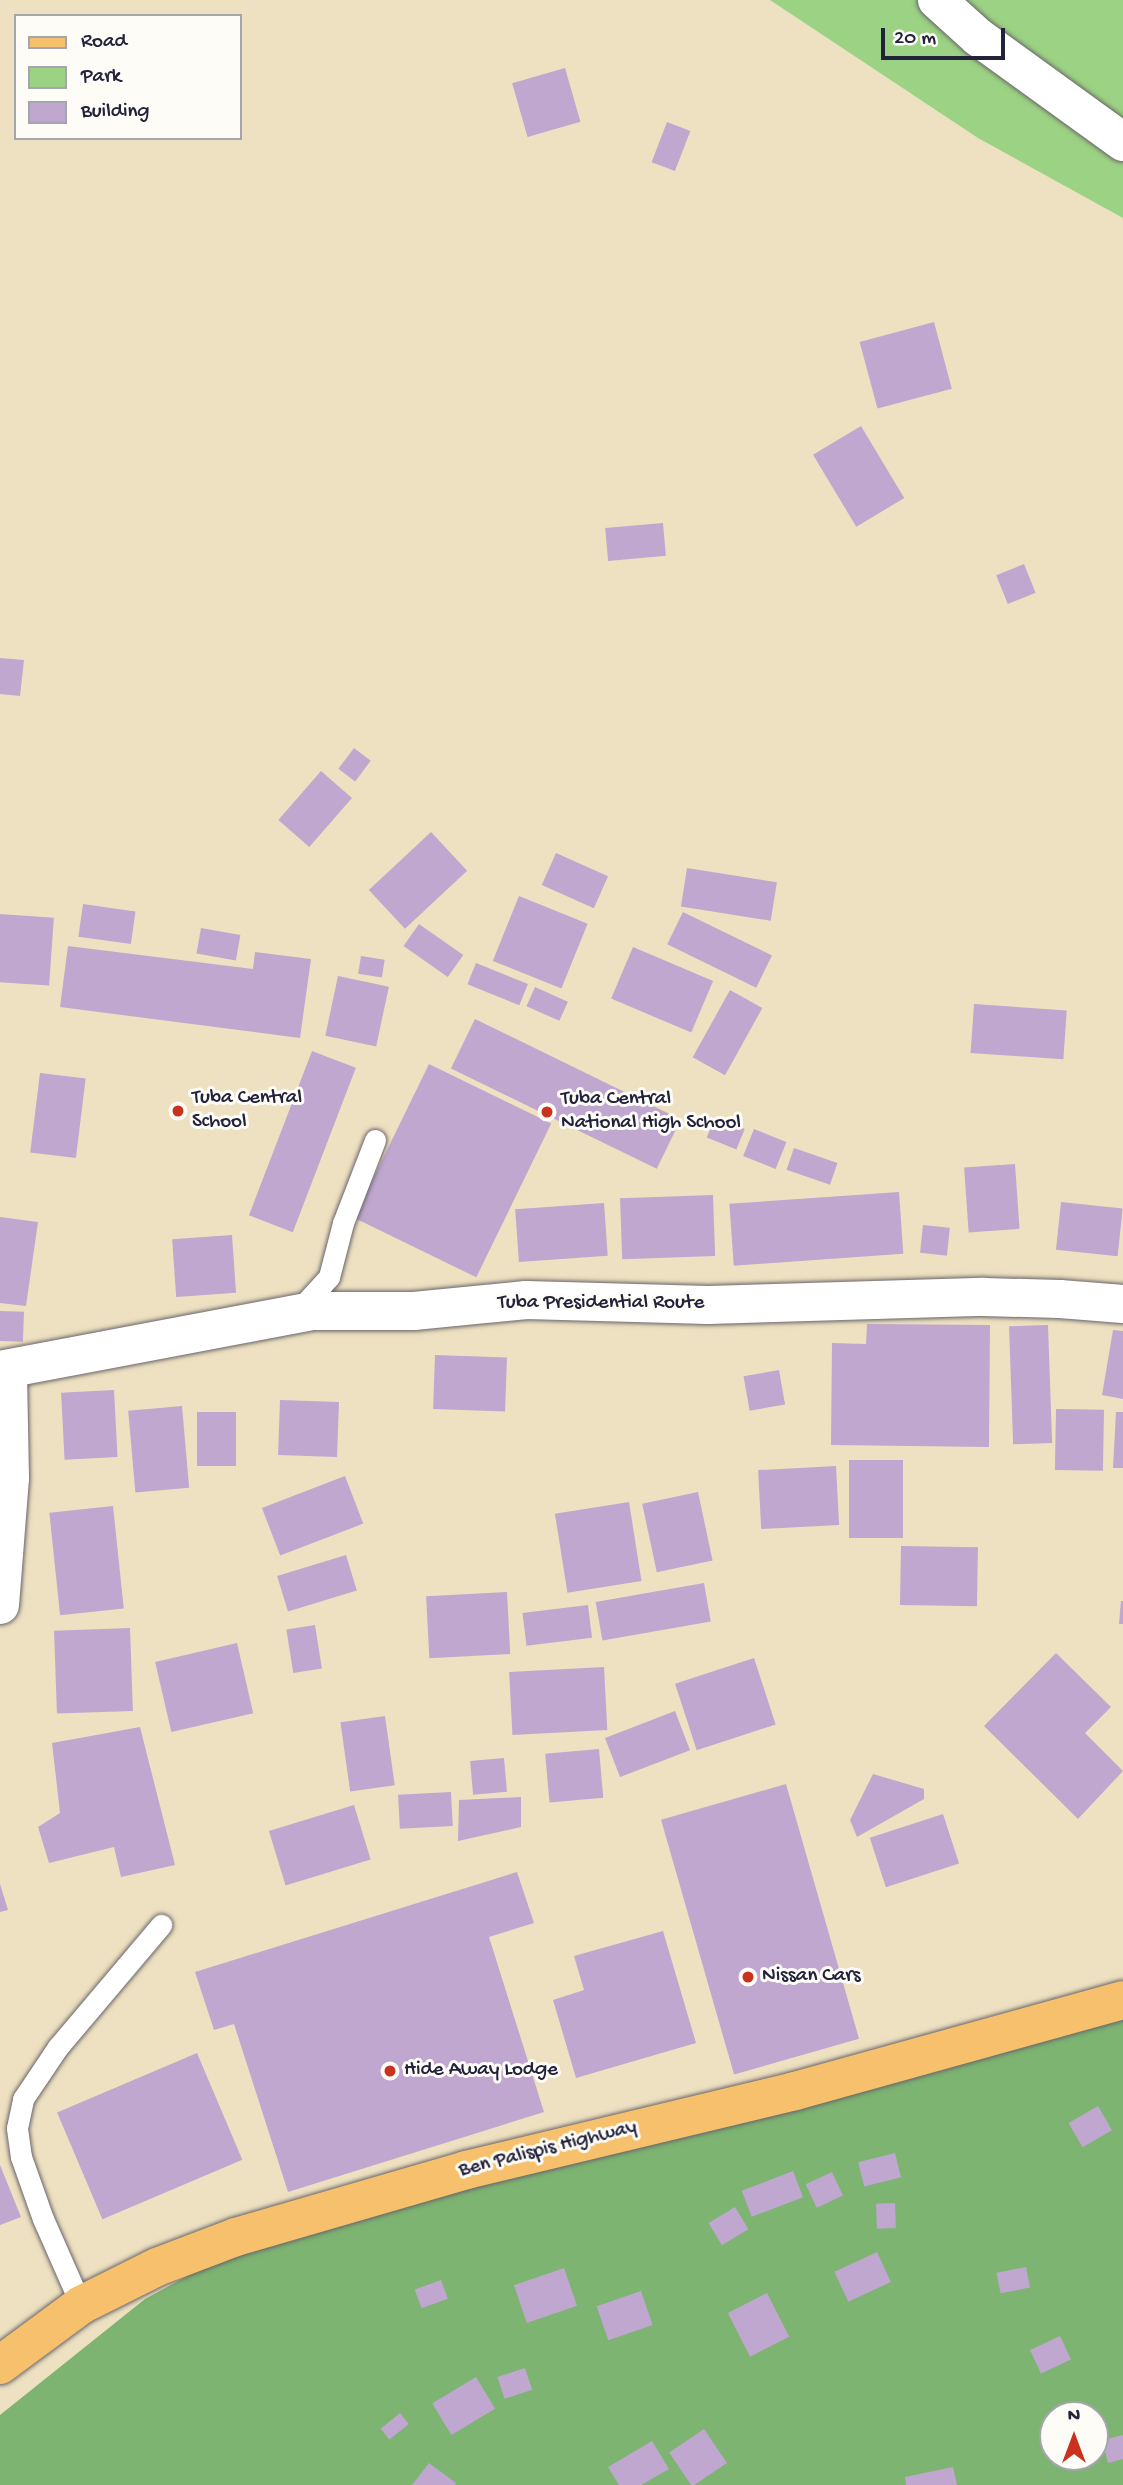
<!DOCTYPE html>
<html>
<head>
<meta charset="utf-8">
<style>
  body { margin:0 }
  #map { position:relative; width:1123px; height:2485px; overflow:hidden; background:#eee1c1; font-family:"Gochi Hand",sans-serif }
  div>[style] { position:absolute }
  .green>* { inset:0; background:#9cd283 }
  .forest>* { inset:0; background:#7db471 }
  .building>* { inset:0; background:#bfa7cf; transform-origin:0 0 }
  .roads { filter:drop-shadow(0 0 2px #69656a) drop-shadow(0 0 2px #69656a) }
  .service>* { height:21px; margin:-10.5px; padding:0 10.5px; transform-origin:10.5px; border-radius:10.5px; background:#fff }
  .minor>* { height:38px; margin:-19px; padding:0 19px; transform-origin:19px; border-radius:19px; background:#fff }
  .primary>* { height:38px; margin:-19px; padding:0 19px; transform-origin:19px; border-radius:19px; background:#f7c06c }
  .dots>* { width:19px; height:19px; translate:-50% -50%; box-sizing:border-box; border:4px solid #fdfcf7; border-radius:50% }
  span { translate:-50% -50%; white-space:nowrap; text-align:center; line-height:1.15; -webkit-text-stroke:6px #fdfcf7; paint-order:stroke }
  .poi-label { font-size:21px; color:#22223b }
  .left { translate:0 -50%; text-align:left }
  .street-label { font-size:21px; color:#22223b }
  .legend { position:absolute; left:14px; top:14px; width:228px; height:126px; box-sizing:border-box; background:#fdfcf7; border:2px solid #a5a5ac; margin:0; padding:9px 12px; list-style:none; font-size:21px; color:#22223b }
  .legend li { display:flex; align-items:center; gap:14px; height:35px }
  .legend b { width:35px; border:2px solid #a5a5ac }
  .north { position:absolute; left:1039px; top:2401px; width:70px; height:70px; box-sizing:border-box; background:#fdfcf7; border:2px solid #a5a5ac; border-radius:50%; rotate:0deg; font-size:19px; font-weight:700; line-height:28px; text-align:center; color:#22223b }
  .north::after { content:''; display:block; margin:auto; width:24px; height:32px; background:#c8321e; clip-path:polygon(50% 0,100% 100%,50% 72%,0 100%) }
  .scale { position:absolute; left:881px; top:28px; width:124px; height:32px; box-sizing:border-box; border:4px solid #22223b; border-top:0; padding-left:9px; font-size:21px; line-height:24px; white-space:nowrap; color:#22223b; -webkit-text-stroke:5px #fdfcf7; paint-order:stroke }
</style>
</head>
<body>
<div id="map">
  <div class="green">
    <i style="clip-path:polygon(770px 0,1123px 0,1123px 218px,978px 138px)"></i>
  </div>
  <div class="forest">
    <i style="clip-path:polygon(evenodd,1123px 2020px,1123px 2485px,0 2485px,0 2415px,145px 2299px,210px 2264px,493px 2182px,1123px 2020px,1053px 2415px,1095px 2415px,1095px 2457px,1053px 2457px,1053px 2415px)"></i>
  </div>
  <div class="building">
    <i style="left:565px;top:68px;width:56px;height:55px;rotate:74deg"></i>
    <i style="left:667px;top:122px;width:25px;height:43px;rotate:21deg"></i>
    <i style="left:934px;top:322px;width:69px;height:77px;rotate:75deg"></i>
    <i style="left:861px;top:426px;width:84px;height:56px;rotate:59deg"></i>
    <i style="left:663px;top:523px;width:33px;height:58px;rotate:85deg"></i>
    <i style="left:1024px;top:564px;width:31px;height:30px;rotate:68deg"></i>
    <i style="clip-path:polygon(0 658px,24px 660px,20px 696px,0 694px)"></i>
    <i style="left:354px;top:748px;width:21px;height:26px;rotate:37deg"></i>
    <i style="left:321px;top:771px;width:41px;height:65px;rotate:41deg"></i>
    <i style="left:431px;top:832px;width:53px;height:85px;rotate:47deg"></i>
    <i style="left:556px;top:853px;width:57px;height:35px;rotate:24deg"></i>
    <i style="left:687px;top:868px;width:91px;height:39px;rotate:9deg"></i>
    <i style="left:519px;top:896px;width:74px;height:70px;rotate:22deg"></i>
    <i style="left:83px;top:904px;width:53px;height:33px;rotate:8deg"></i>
    <i style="left:683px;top:912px;width:99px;height:36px;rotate:26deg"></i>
    <i style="left:0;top:914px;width:54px;height:68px;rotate:4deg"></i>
    <i style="left:419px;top:924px;width:54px;height:27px;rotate:35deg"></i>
    <i style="left:201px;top:928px;width:40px;height:26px;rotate:10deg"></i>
    <i style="clip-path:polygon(68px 946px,253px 969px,255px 952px,311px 959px,300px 1038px,60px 1007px)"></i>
    <i style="left:633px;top:947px;width:87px;height:56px;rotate:23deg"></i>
    <i style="left:361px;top:956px;width:24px;height:18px;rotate:9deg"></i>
    <i style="left:476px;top:963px;width:56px;height:23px;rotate:22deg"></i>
    <i style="left:338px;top:976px;width:52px;height:61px;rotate:12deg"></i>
    <i style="left:535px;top:987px;width:36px;height:21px;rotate:24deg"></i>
    <i style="left:730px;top:990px;width:37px;height:77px;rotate:29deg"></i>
    <i style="left:974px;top:1004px;width:93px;height:49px;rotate:4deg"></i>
    <i style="left:475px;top:1019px;width:229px;height:55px;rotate:26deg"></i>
    <i style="left:312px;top:1051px;width:47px;height:176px;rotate:21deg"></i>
    <i style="left:429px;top:1064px;width:136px;height:171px;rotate:26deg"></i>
    <i style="left:40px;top:1073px;width:46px;height:80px;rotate:7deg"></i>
    <i style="left:715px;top:1117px;width:32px;height:22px;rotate:22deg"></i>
    <i style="left:754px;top:1129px;width:35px;height:29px;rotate:22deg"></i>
    <i style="left:794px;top:1148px;width:46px;height:23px;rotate:19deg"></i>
    <i style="left:1015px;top:1164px;width:65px;height:51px;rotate:86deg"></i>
    <i style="left:899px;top:1192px;width:62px;height:170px;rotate:86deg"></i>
    <i style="left:713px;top:1195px;width:61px;height:93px;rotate:88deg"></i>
    <i style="left:1061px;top:1202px;width:62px;height:48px;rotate:6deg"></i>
    <i style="left:604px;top:1203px;width:53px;height:89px;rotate:86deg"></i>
    <i style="clip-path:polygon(0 1217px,38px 1222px,26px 1306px,0 1303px)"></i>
    <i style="left:923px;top:1225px;width:27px;height:28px;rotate:6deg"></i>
    <i style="left:232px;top:1235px;width:58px;height:60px;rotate:86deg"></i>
    <i style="left:0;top:1311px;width:24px;height:30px;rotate:2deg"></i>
    <i style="clip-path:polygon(867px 1324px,990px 1325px,989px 1447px,831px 1445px,832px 1343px,866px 1344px)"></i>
    <i style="left:1048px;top:1325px;width:118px;height:39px;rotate:88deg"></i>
    <i style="clip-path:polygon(1113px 1330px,1123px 1331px,1123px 1399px,1102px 1395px)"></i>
    <i style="left:435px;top:1355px;width:72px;height:54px;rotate:2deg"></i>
    <i style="left:779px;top:1370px;width:35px;height:36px;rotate:80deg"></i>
    <i style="left:114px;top:1390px;width:67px;height:53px;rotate:87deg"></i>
    <i style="left:280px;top:1400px;width:59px;height:55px;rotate:2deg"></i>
    <i style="left:182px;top:1406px;width:82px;height:54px;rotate:85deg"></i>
    <i style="left:1056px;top:1409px;width:48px;height:61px;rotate:1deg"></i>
    <i style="left:197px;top:1412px;width:39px;height:54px"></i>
    <i style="clip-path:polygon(1116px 1412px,1123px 1412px,1123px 1468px,1113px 1468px)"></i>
    <i style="left:849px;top:1460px;width:54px;height:78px"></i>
    <i style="left:836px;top:1466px;width:59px;height:78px;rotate:87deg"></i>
    <i style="left:345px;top:1476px;width:51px;height:89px;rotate:69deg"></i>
    <i style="left:698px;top:1492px;width:70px;height:57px;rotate:78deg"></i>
    <i style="left:629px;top:1502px;width:80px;height:75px;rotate:81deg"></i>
    <i style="left:113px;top:1506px;width:103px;height:64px;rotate:84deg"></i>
    <i style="left:901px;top:1546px;width:77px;height:59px;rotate:1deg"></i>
    <i style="left:346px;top:1555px;width:37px;height:72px;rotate:73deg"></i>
    <i style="left:704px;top:1583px;width:39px;height:110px;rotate:80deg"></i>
    <i style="left:507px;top:1592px;width:62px;height:81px;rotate:87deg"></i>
    <i style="clip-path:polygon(1121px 1601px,1123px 1601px,1123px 1624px,1119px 1624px)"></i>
    <i style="left:588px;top:1605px;width:33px;height:66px;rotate:83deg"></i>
    <i style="left:315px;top:1625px;width:44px;height:29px;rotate:81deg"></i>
    <i style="left:130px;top:1628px;width:83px;height:76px;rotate:88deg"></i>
    <i style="left:237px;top:1643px;width:72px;height:84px;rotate:77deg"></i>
    <i style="clip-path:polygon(1056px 1653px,1111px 1707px,1085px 1733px,1123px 1771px,1078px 1819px,984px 1726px)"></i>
    <i style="left:754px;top:1658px;width:70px;height:83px;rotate:72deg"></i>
    <i style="left:604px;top:1667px;width:63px;height:95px;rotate:87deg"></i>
    <i style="left:675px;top:1711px;width:42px;height:75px;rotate:69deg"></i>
    <i style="left:385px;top:1716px;width:70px;height:45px;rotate:82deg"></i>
    <i style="clip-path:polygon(140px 1727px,175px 1865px,121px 1877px,114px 1847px,49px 1863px,38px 1827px,60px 1813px,52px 1743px)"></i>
    <i style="left:599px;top:1749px;width:49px;height:54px;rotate:85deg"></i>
    <i style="left:504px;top:1758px;width:34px;height:34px;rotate:85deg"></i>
    <i style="clip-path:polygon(873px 1774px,924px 1789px,924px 1799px,857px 1837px,850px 1820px)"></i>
    <i style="left:786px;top:1784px;width:265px;height:130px;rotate:74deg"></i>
    <i style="left:451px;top:1792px;width:34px;height:53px;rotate:87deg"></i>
    <i style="clip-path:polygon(521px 1797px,521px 1827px,458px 1841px,459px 1800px)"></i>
    <i style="left:354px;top:1805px;width:57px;height:89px;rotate:73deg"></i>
    <i style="left:943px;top:1814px;width:52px;height:77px;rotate:72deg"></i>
    <i style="clip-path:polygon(517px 1872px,534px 1923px,489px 1937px,544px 2112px,288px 2192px,234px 2024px,214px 2030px,195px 1972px)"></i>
    <i style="clip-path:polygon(0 1884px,8px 1910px,0 1912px)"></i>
    <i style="clip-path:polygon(663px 1931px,696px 2043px,576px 2078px,553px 2000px,584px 1990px,574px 1956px)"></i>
    <i style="left:197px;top:2053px;width:116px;height:152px;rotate:67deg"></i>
    <i style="left:1098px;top:2106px;width:28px;height:34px;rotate:60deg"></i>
    <i style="left:895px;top:2153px;width:25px;height:38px;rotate:76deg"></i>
    <i style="clip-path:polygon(0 2165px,21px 2217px,0 2225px)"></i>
    <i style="left:793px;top:2171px;width:28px;height:55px;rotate:69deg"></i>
    <i style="left:832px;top:2172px;width:26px;height:29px;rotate:65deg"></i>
    <i style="left:895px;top:2203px;width:25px;height:19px;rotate:88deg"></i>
    <i style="left:735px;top:2207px;width:26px;height:31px;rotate:59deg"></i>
    <i style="left:877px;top:2252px;width:33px;height:47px;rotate:65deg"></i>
    <i style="left:1026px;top:2267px;width:21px;height:30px;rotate:79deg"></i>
    <i style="left:564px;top:2268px;width:40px;height:53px;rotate:71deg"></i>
    <i style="left:441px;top:2280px;width:20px;height:28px;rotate:70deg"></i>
    <i style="left:641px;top:2291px;width:36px;height:47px;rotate:71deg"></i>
    <i style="left:767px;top:2293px;width:49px;height:44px;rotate:63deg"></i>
    <i style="left:1060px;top:2336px;width:26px;height:33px;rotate:65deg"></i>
    <i style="left:525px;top:2368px;width:23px;height:29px;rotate:72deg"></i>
    <i style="left:476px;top:2377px;width:37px;height:51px;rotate:59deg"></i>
    <i style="left:400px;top:2413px;width:14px;height:25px;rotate:51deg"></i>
    <i style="left:704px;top:2429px;width:41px;height:42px;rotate:56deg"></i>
    <i style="clip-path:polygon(1053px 2433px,1053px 2457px,1069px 2457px,1064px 2465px,1042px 2452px)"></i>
    <i style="clip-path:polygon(1123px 2435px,1123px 2459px,1108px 2463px,1102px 2440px)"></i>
    <i style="clip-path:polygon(652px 2441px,669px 2469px,641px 2485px,619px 2485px,608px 2467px)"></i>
    <i style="clip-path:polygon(429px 2463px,456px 2483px,455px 2485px,412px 2485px)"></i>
    <i style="clip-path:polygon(953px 2467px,957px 2485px,906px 2485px,905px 2477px)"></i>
  </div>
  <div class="roads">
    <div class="service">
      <i style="left:296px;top:1313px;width:49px;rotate:-47.5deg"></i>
      <i style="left:329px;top:1277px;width:56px;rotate:-75.5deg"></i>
      <i style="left:343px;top:1223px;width:89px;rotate:-68.9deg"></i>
      <i style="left:81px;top:2305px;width:94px;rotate:-113.8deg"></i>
      <i style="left:43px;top:2219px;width:66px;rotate:-109.5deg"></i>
      <i style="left:21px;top:2157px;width:29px;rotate:-98deg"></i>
      <i style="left:17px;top:2128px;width:30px;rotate:-78deg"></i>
      <i style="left:23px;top:2099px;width:63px;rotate:-56.1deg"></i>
      <i style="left:58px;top:2047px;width:160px;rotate:-49.8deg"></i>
    </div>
    <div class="minor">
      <i style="left:937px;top:0;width:55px;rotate:42.1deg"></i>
      <i style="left:978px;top:37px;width:179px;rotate:35.9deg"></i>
      <i style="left:0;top:1370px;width:319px;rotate:-10.7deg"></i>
      <i style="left:313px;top:1311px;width:101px"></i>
      <i style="left:414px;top:1311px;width:113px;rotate:-5.6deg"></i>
      <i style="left:526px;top:1300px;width:182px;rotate:1.6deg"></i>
      <i style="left:708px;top:1305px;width:276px;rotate:-1.7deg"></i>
      <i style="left:984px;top:1297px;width:76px;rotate:1.5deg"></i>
      <i style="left:1060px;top:1299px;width:63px;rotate:4.5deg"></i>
      <i style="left:0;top:1605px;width:127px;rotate:-85.5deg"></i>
      <i style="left:10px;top:1478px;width:109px;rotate:-91.1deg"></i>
    </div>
    <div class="primary">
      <i style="left:0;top:2365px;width:101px;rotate:-36.5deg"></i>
      <i style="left:81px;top:2305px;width:85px;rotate:-26.6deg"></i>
      <i style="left:157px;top:2267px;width:85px;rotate:-20.8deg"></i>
      <i style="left:236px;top:2237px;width:240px;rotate:-16.2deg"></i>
      <i style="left:466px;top:2170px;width:338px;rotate:-13.5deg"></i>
      <i style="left:795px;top:2091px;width:340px;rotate:-15.5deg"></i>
    </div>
  </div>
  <div class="dots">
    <i style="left:178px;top:1111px;background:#c8321e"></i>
    <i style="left:547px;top:1112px;background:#c8321e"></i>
    <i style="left:748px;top:1977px;background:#c8321e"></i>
    <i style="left:390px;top:2071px;background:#c8321e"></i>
  </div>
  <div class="poi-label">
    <span class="left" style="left:192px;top:1111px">Tuba Central<br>School</span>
    <span class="left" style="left:561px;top:1112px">Tuba Central<br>National High School</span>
    <span class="left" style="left:762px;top:1977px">Nissan Cars</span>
    <span class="left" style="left:404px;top:2071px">Hide Away Lodge</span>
  </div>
  <div class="street-label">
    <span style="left:601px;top:1304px">Tuba Presidential Route</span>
    <span style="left:548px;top:2150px;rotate:-14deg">Ben Palispis Highway</span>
  </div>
  <ul class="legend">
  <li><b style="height:9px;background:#f7c06c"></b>Road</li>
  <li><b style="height:19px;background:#9cd283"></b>Park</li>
  <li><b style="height:19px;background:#bfa7cf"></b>Building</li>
  </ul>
  <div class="north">N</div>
  <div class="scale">20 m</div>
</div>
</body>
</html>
